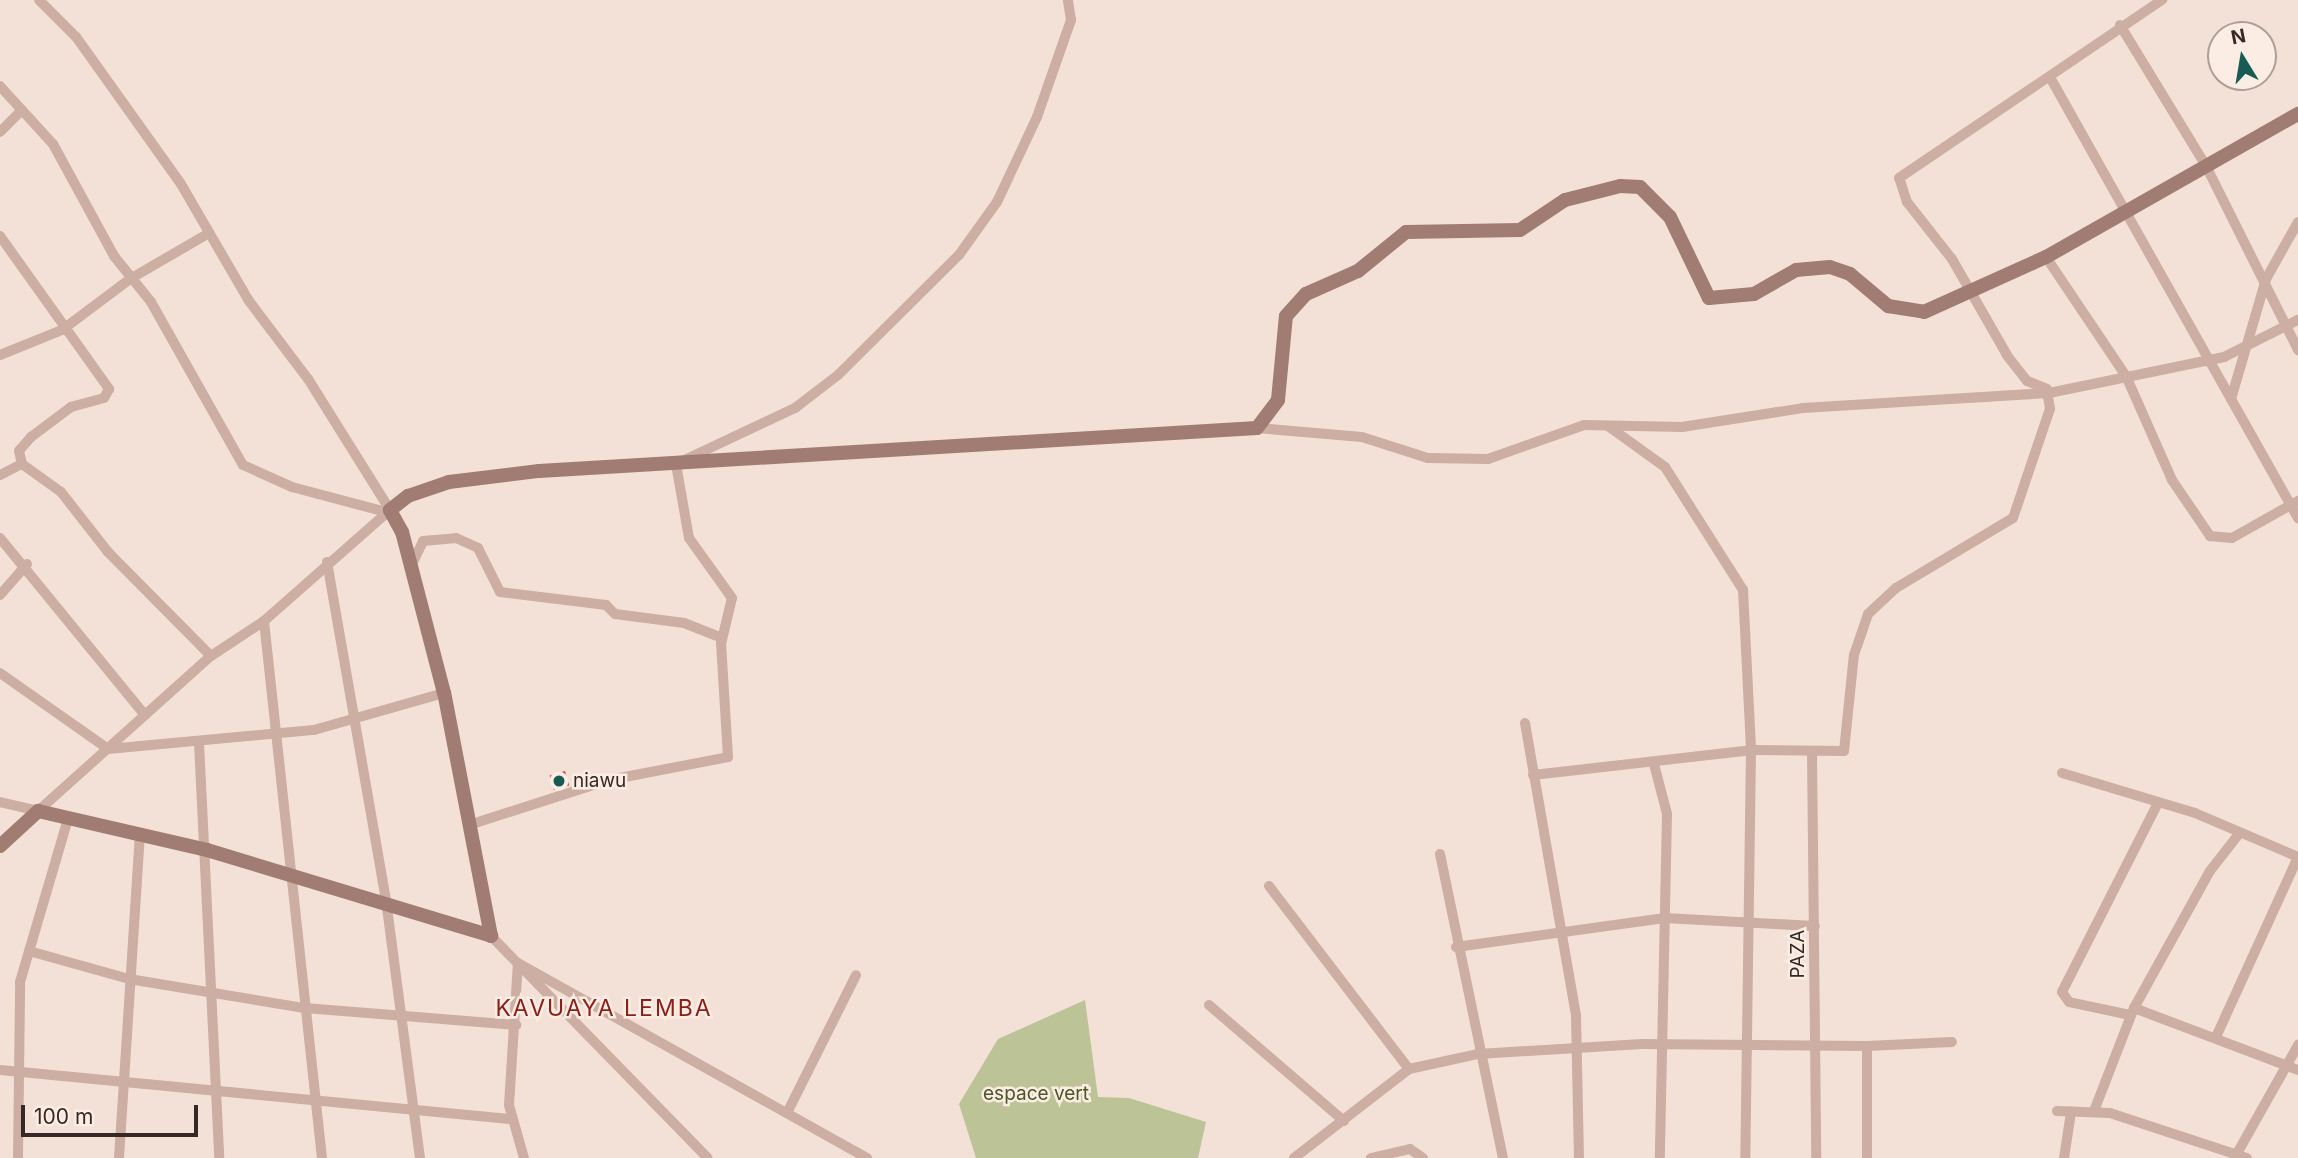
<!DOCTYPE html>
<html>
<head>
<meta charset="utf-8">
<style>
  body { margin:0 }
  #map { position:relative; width:2298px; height:1158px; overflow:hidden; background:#f3e1d7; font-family:Inter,sans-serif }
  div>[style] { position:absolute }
  .green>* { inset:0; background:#bcc396 }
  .building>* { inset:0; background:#d04338; transform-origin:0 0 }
  .street>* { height:10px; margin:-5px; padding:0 5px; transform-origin:5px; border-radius:5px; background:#ccaea2 }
  .secondary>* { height:14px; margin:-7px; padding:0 7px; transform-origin:7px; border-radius:7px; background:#a07c73 }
  .dots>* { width:19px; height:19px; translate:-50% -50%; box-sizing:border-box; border:4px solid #fbece4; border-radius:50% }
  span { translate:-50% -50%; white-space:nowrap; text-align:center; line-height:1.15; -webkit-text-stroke:5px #fbece4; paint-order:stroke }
  .poi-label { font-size:19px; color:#362825 }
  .left { translate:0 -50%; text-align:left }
  .street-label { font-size:19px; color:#362825 }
  .park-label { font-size:19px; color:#4d5627 }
  .quarter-label { font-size:23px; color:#8c2017; letter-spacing:2px }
  .north { position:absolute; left:2207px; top:21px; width:70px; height:70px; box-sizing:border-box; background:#fbece4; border:2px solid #ac9e98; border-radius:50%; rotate:349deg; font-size:19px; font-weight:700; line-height:28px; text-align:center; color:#362825 }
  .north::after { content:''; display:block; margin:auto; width:24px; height:32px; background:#175b54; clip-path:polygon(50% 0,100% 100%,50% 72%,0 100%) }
  .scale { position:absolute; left:21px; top:1105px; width:177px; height:32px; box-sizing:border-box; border:4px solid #362825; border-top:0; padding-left:9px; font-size:21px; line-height:24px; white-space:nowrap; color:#362825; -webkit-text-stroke:5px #fbece4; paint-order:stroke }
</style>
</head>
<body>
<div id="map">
  <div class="green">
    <i style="clip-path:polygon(1085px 1000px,1098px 1097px,1129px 1098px,1206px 1122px,1198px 1158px,976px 1158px,959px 1104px,998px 1039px)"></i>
  </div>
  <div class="building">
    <i style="left:565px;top:771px;width:15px;height:16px;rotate:74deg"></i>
  </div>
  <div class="street">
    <i style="left:2120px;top:25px;width:165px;rotate:58.6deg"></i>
    <i style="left:2206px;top:166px;width:206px;rotate:63.4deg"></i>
    <i style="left:2051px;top:79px;width:504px;rotate:60.64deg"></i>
    <i style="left:0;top:86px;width:79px;rotate:47.6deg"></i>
    <i style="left:53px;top:144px;width:128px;rotate:61.4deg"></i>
    <i style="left:114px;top:256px;width:59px;rotate:51.2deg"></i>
    <i style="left:151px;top:302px;width:187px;rotate:60.6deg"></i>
    <i style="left:243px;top:465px;width:54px;rotate:24.2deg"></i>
    <i style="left:292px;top:487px;width:97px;rotate:14.9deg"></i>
    <i style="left:0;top:132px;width:31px;rotate:-45deg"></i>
    <i style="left:0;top:236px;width:188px;rotate:54.5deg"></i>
    <i style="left:109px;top:389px;width:10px;rotate:119deg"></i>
    <i style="left:104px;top:398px;width:34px;rotate:165deg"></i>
    <i style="left:71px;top:407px;width:50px;rotate:143.1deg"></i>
    <i style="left:31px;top:437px;width:18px;rotate:131deg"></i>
    <i style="left:19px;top:451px;width:13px;rotate:77deg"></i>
    <i style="left:2046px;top:257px;width:143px;rotate:56.1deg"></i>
    <i style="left:2126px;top:376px;width:114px;rotate:66.1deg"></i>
    <i style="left:2172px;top:480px;width:68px;rotate:55.8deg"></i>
    <i style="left:2210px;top:536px;width:22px;rotate:5deg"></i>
    <i style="left:2232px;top:538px;width:76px;rotate:-29.3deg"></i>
    <i style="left:0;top:355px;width:67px;rotate:-22deg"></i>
    <i style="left:62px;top:330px;width:85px;rotate:-36.9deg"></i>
    <i style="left:130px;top:279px;width:91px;rotate:-30.2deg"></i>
    <i style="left:2231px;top:399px;width:125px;rotate:-73.7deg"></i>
    <i style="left:2266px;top:279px;width:65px;rotate:-60.7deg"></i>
    <i style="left:1608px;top:426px;width:70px;rotate:35.7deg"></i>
    <i style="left:1665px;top:467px;width:146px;rotate:57.6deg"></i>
    <i style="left:1743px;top:590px;width:160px;rotate:87.1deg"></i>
    <i style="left:1751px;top:750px;width:408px;rotate:90.8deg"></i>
    <i style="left:1257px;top:428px;width:105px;rotate:4.9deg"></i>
    <i style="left:1362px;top:437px;width:69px;rotate:17.7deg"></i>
    <i style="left:1428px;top:458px;width:60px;rotate:1deg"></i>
    <i style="left:1488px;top:459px;width:102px;rotate:-19.5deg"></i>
    <i style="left:1584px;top:425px;width:98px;rotate:1.2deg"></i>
    <i style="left:1682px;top:427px;width:122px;rotate:-8.9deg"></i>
    <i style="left:1803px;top:408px;width:246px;rotate:-3.5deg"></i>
    <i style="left:2049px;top:393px;width:179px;rotate:-11.6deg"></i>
    <i style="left:2224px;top:357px;width:83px;rotate:-26.6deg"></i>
    <i style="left:0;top:475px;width:25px;rotate:-27deg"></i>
    <i style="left:22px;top:464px;width:48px;rotate:35.7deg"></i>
    <i style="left:61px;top:492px;width:76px;rotate:51.9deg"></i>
    <i style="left:108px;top:552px;width:146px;rotate:45.3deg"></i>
    <i style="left:0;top:538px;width:229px;rotate:50.7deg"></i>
    <i style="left:327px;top:562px;width:343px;rotate:80.1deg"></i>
    <i style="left:386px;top:900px;width:260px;rotate:82.5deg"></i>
    <i style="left:412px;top:564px;width:25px;rotate:-64deg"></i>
    <i style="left:423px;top:541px;width:33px;rotate:-5deg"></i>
    <i style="left:456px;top:538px;width:24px;rotate:24deg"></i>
    <i style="left:478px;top:548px;width:49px;rotate:63.4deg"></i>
    <i style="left:500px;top:592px;width:107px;rotate:7deg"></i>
    <i style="left:606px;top:605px;width:13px;rotate:45deg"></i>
    <i style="left:615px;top:614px;width:70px;rotate:7.4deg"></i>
    <i style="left:684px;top:623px;width:41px;rotate:21.5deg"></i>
    <i style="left:0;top:595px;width:41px;rotate:-48.9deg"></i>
    <i style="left:264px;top:621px;width:540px;rotate:83.84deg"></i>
    <i style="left:0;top:673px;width:132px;rotate:35.1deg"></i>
    <i style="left:108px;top:749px;width:207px;rotate:-5.3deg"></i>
    <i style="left:314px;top:730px;width:135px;rotate:-15.9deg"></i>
    <i style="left:1525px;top:723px;width:297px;rotate:80.1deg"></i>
    <i style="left:1576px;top:1016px;width:142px;rotate:88.8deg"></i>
    <i style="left:199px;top:743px;width:415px;rotate:87.2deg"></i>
    <i style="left:1812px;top:751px;width:407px;rotate:89.4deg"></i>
    <i style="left:1654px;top:764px;width:52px;rotate:75.4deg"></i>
    <i style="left:1667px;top:814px;width:344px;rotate:91.2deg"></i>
    <i style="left:2062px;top:773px;width:139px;rotate:16.7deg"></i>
    <i style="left:2195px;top:813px;width:112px;rotate:23.1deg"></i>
    <i style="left:1533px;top:775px;width:219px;rotate:-6.5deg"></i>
    <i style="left:1751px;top:750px;width:93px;rotate:0.6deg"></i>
    <i style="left:1844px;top:751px;width:97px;rotate:-84.1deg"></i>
    <i style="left:1854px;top:655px;width:43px;rotate:-71.1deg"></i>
    <i style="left:1868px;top:614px;width:38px;rotate:-43deg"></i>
    <i style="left:1896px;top:588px;width:136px;rotate:-30.9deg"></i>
    <i style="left:2013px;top:518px;width:115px;rotate:-71.3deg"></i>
    <i style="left:2050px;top:409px;width:20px;rotate:-99deg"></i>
    <i style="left:2047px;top:389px;width:22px;rotate:-158deg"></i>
    <i style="left:2027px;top:381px;width:33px;rotate:-128deg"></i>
    <i style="left:2007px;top:355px;width:111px;rotate:-119.8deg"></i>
    <i style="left:1952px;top:259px;width:73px;rotate:-128.3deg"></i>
    <i style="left:1907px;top:202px;width:25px;rotate:-108deg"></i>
    <i style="left:1899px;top:178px;width:318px;rotate:-34.1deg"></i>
    <i style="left:0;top:802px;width:39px;rotate:13deg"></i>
    <i style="left:38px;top:811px;width:232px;rotate:-41.9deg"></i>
    <i style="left:211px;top:656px;width:64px;rotate:-33.4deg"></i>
    <i style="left:264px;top:621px;width:168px;rotate:-41.4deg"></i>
    <i style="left:390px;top:510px;width:155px;rotate:-122deg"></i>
    <i style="left:308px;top:379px;width:98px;rotate:-127.1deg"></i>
    <i style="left:249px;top:301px;width:135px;rotate:-120.2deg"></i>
    <i style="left:181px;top:184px;width:181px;rotate:-125.5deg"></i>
    <i style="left:76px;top:37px;width:52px;rotate:-135deg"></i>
    <i style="left:469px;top:825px;width:147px;rotate:-17.8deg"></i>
    <i style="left:609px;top:780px;width:121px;rotate:-10.9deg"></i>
    <i style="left:728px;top:757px;width:113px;rotate:-93.5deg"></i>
    <i style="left:721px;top:644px;width:47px;rotate:-76.6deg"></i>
    <i style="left:732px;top:598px;width:74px;rotate:-125.6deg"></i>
    <i style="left:689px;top:538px;width:75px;rotate:-100deg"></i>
    <i style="left:676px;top:464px;width:132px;rotate:-25.2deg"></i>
    <i style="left:795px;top:408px;width:54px;rotate:-37.5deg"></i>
    <i style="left:838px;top:375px;width:170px;rotate:-44.8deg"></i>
    <i style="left:959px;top:255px;width:65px;rotate:-54.4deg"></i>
    <i style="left:997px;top:202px;width:94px;rotate:-64.8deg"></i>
    <i style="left:1037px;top:117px;width:103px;rotate:-70.7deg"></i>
    <i style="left:1071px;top:20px;width:20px;rotate:-99deg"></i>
    <i style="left:1440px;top:854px;width:310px;rotate:78.3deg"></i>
    <i style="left:1269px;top:886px;width:230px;rotate:52.6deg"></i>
    <i style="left:491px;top:936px;width:310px;rotate:45.7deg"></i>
    <i style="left:1456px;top:947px;width:211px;rotate:-7.9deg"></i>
    <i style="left:1665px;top:918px;width:150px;rotate:3.1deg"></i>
    <i style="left:29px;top:951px;width:104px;rotate:15.6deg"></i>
    <i style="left:129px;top:979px;width:178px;rotate:9.4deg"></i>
    <i style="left:305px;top:1008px;width:212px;rotate:4.6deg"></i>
    <i style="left:1209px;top:1005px;width:178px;rotate:40.7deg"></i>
    <i style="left:2134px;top:1008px;width:175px;rotate:20.7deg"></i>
    <i style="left:2130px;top:1015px;width:62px;rotate:-168deg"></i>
    <i style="left:2069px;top:1002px;width:12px;rotate:-125deg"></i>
    <i style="left:2062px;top:992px;width:212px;rotate:-63.1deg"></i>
    <i style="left:2216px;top:1037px;width:198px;rotate:-65.5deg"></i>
    <i style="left:0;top:1070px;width:512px;rotate:5.49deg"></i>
    <i style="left:2057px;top:1111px;width:53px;rotate:2.2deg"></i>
    <i style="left:2110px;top:1113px;width:144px;rotate:18.2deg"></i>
    <i style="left:2094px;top:1111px;width:110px;rotate:-68.8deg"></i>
    <i style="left:2134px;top:1008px;width:157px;rotate:-61deg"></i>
    <i style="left:2210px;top:871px;width:46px;rotate:-52.1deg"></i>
    <i style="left:787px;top:1113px;width:154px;rotate:-63.4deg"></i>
    <i style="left:2235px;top:1157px;width:129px;rotate:-60.6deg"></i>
    <i style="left:18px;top:1158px;width:176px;rotate:-89.3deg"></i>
    <i style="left:20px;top:982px;width:170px;rotate:-73.6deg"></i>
    <i style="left:119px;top:1158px;width:323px;rotate:-86.3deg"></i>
    <i style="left:524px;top:1158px;width:55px;rotate:-105.8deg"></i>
    <i style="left:509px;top:1105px;width:142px;rotate:-86.4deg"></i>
    <i style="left:518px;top:963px;width:400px;rotate:29.2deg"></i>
    <i style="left:1294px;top:1158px;width:145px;rotate:-37.7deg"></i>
    <i style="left:1409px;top:1069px;width:71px;rotate:-12.3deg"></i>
    <i style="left:1478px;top:1054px;width:164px;rotate:-3.5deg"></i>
    <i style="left:1642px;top:1044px;width:225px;rotate:0.5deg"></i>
    <i style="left:1371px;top:1158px;width:40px;rotate:-13deg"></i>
    <i style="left:1410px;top:1149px;width:16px;rotate:35deg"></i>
    <i style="left:1867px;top:1158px;width:112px;rotate:-90deg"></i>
    <i style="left:1867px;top:1046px;width:85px;rotate:-2.7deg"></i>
    <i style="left:2064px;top:1158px;width:47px;rotate:-81.3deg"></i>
  </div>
  <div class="secondary">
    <i style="left:0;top:846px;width:52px;rotate:-42.6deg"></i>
    <i style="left:38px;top:811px;width:173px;rotate:13deg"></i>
    <i style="left:207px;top:850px;width:297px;rotate:16.8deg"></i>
    <i style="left:491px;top:936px;width:248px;rotate:-100.9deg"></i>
    <i style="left:444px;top:693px;width:166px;rotate:-104.6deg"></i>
    <i style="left:402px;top:532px;width:25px;rotate:-119deg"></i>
    <i style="left:390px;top:510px;width:23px;rotate:-38deg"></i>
    <i style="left:408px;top:496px;width:43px;rotate:-18.9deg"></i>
    <i style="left:449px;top:482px;width:91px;rotate:-7deg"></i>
    <i style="left:539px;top:471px;width:719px;rotate:-3.43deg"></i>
    <i style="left:1257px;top:428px;width:35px;rotate:-53deg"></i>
    <i style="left:1278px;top:400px;width:84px;rotate:-84.6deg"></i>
    <i style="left:1286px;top:316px;width:30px;rotate:-48deg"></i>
    <i style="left:1306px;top:294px;width:57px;rotate:-23.9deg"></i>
    <i style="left:1358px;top:271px;width:62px;rotate:-39.1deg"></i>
    <i style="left:1406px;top:232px;width:114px;rotate:-1deg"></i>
    <i style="left:1520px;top:230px;width:54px;rotate:-33.7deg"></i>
    <i style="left:1565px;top:200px;width:57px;rotate:-14.3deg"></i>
    <i style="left:1620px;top:186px;width:20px;rotate:3deg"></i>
    <i style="left:1640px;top:187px;width:42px;rotate:45deg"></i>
    <i style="left:1670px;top:217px;width:90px;rotate:64.3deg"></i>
    <i style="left:1709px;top:298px;width:45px;rotate:-5.1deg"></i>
    <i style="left:1754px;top:294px;width:48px;rotate:-29.7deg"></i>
    <i style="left:1796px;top:270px;width:34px;rotate:-5deg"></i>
    <i style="left:1830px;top:267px;width:21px;rotate:19deg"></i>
    <i style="left:1850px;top:274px;width:50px;rotate:40.1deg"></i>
    <i style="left:1888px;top:306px;width:36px;rotate:9deg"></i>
    <i style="left:1924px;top:312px;width:134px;rotate:-24.3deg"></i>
    <i style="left:2046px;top:257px;width:290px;rotate:-29.6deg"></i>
  </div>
  <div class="dots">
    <i style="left:559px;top:781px;background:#175b54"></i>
  </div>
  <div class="poi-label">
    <span class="left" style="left:573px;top:781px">niawu</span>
  </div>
  <div class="street-label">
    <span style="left:1798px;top:954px;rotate:-90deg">PAZA</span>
  </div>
  <div class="park-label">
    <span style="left:1036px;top:1094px">espace vert</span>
  </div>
  <div class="quarter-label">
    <span style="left:604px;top:1008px">KAVUAYA LEMBA</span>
  </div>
  <div class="north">N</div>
  <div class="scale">100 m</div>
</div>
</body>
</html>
